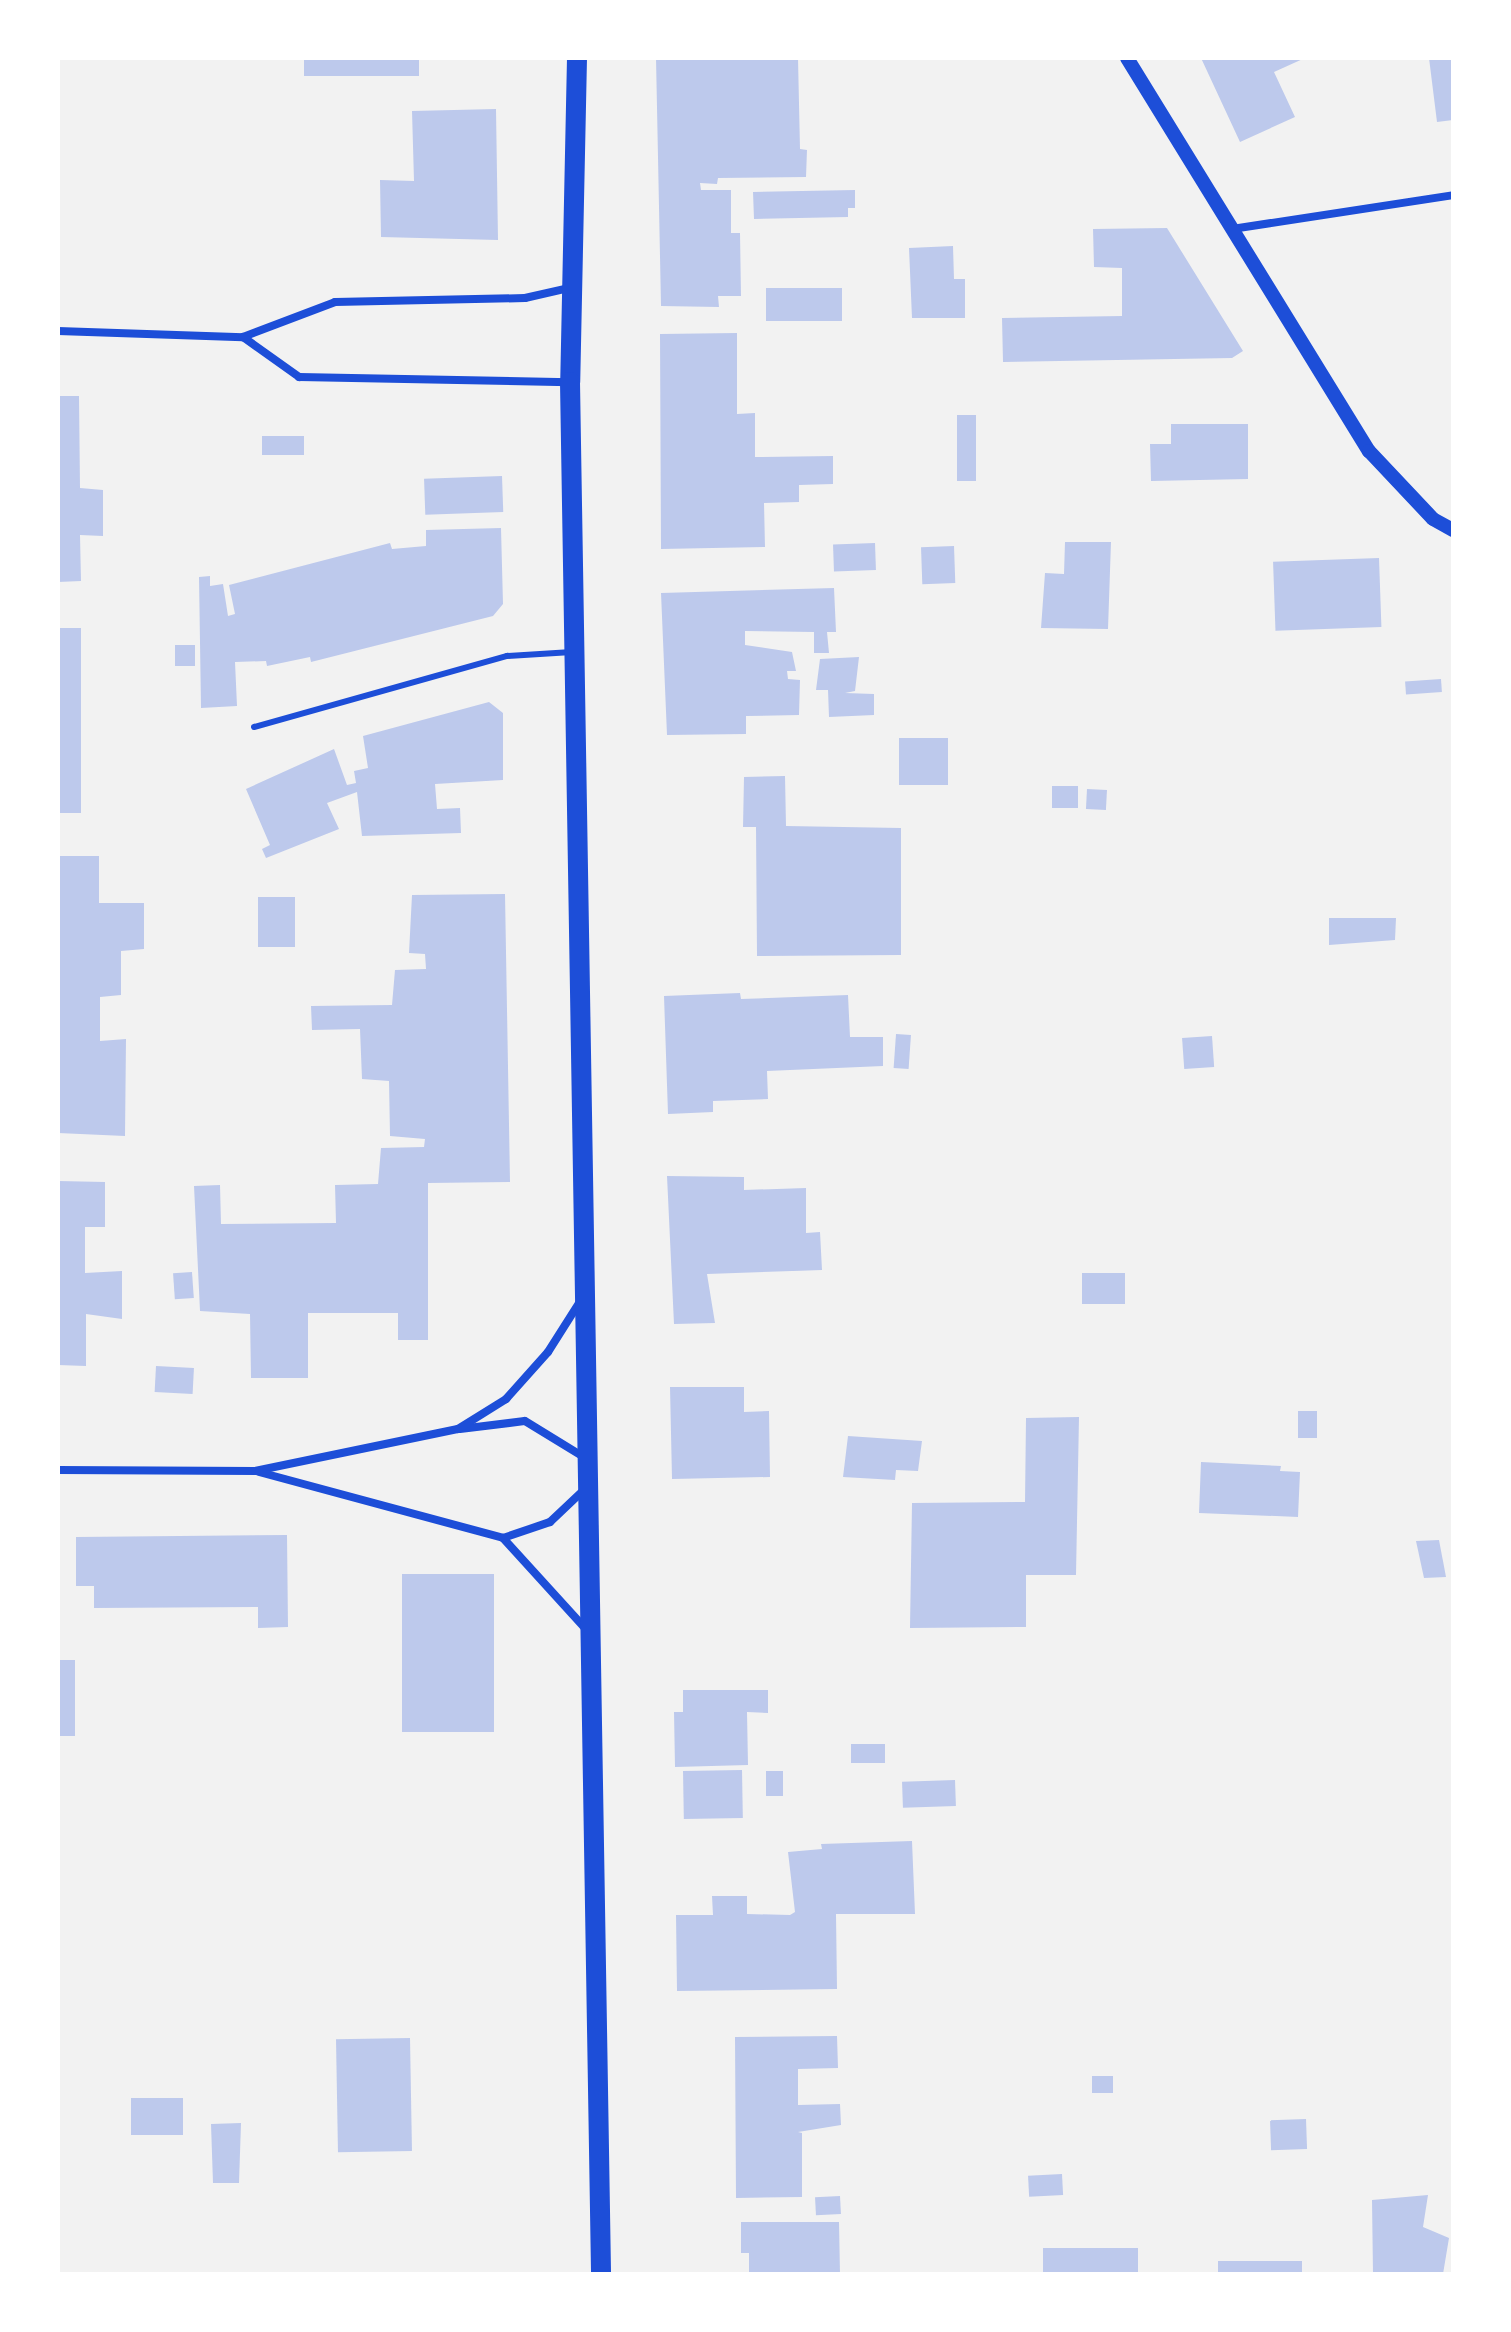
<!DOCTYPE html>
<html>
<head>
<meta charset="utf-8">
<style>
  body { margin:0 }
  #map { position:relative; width:1511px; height:2332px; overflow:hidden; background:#f2f2f2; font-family:"IBM Plex Sans",sans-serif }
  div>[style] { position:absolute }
  .building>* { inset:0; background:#bdc9ec; transform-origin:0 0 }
  .service>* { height:6px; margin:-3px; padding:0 3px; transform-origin:3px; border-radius:3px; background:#1d4ed8 }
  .minor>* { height:8px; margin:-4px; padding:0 4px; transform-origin:4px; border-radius:4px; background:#1d4ed8 }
  .tertiary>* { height:14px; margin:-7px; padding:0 7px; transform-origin:7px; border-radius:7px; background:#1d4ed8 }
  .primary>* { height:20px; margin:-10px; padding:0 10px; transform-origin:10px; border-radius:10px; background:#1d4ed8 }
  span { translate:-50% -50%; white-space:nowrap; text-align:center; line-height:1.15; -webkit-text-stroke:6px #fff; paint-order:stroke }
  .frame { position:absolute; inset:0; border:60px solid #fff; pointer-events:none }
</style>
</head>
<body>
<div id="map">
  <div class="building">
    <i style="left:304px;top:58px;width:115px;height:18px"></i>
    <i style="clip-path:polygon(656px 58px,798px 58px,800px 149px,807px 150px,806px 177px,718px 178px,717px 184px,700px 183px,701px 190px,731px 190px,731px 233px,740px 233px,741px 296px,718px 296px,719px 307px,661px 306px)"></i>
    <i style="clip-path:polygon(1201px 58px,1305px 58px,1274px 72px,1295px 117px,1240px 142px)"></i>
    <i style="clip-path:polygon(1429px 58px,1453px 58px,1453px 120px,1437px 122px)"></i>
    <i style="clip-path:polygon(496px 109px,498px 240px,381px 237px,380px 180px,414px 181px,412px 111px)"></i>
    <i style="clip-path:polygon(855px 190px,855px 208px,848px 208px,848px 217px,754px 219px,753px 192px)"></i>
    <i style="clip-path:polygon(1167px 228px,1243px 351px,1232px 358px,1003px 362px,1002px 318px,1122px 316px,1122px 268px,1094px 267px,1093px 229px)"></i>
    <i style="clip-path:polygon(953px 246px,954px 279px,965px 279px,965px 318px,912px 318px,909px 248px)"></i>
    <i style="left:842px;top:288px;width:33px;height:76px;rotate:90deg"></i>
    <i style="clip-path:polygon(737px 333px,737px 414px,755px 413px,755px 457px,833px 456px,833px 484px,799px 485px,799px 502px,764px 503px,765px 547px,661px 549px,660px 334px)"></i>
    <i style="clip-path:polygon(58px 396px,79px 396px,80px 488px,103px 490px,103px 536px,80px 535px,81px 581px,58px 582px)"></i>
    <i style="left:957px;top:415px;width:19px;height:66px"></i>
    <i style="clip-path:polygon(1171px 424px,1248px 424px,1248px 479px,1151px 481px,1150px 444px,1171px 444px)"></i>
    <i style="left:262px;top:436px;width:42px;height:19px"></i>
    <i style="left:502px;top:476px;width:36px;height:78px;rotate:88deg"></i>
    <i style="clip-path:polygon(501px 528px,503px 604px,493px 616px,311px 662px,310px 657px,267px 666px,266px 661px,235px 662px,237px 706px,201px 708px,199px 577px,210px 576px,210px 586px,223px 584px,228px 616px,235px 614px,229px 585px,390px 543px,392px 549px,426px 546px,426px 530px)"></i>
    <i style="clip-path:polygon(1065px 542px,1111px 542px,1108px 629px,1041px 628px,1045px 573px,1064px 574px)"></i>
    <i style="left:875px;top:543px;width:27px;height:42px;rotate:88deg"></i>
    <i style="left:954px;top:546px;width:37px;height:33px;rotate:88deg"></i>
    <i style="left:1379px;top:558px;width:69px;height:106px;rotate:88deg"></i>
    <i style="clip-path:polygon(834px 588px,836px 632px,827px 632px,829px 653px,814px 653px,814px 632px,745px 631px,745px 645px,792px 652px,796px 671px,787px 671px,788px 679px,800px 680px,799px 715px,746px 716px,746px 734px,667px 735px,661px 593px)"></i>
    <i style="left:58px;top:628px;width:23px;height:185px"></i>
    <i style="left:175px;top:645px;width:20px;height:21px"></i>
    <i style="clip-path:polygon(859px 657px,855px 691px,845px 693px,874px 694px,874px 715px,829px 717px,828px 690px,816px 690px,820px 659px)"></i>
    <i style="left:1441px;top:679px;width:13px;height:36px;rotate:86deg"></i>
    <i style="clip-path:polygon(489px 702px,503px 713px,503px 780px,435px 784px,437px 809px,460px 808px,461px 833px,362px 836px,357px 792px,327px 803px,339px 829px,266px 858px,262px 849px,270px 845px,246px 789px,334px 749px,347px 785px,356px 783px,354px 771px,368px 768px,363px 736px)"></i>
    <i style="left:948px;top:738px;width:47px;height:49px;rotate:90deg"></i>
    <i style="clip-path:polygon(785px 776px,786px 826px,901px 828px,901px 955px,757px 956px,756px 827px,743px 827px,744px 777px)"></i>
    <i style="left:1052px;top:786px;width:26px;height:22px"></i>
    <i style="left:1087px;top:789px;width:20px;height:20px;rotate:3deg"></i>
    <i style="clip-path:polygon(58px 856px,99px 856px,99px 903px,144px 903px,144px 949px,121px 951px,121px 995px,100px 997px,100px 1041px,126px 1039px,125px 1136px,58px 1133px)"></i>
    <i style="clip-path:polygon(505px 894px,510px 1182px,428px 1183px,428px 1340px,398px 1340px,398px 1313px,308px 1313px,308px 1378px,251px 1378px,250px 1314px,200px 1311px,194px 1186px,220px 1185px,221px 1224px,336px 1223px,335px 1185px,378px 1184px,381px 1148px,424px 1147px,425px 1139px,390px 1136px,389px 1081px,362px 1079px,360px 1029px,312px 1030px,311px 1006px,392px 1005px,395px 970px,426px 969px,425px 954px,409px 953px,412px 895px)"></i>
    <i style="left:258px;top:897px;width:37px;height:50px"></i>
    <i style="clip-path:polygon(1329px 918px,1396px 918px,1395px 940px,1329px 945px)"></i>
    <i style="clip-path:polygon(740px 993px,741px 999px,848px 995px,850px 1037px,883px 1037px,883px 1066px,767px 1071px,768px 1099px,713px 1101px,713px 1112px,668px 1114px,664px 996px)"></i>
    <i style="left:896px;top:1034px;width:15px;height:34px;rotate:4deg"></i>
    <i style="left:1212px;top:1036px;width:31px;height:30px;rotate:86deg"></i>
    <i style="clip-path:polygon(667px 1176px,744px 1177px,744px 1190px,806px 1188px,806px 1233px,820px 1232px,822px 1270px,707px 1274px,715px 1323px,674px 1324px)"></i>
    <i style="clip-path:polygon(58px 1181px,105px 1182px,105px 1227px,85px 1227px,85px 1273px,122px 1271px,122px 1319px,86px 1314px,86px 1366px,58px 1365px)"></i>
    <i style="left:192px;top:1272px;width:26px;height:19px;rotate:86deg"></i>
    <i style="left:1082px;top:1273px;width:43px;height:31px"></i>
    <i style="left:156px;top:1366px;width:38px;height:26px;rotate:3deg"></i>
    <i style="clip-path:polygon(670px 1387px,744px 1387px,744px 1412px,769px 1411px,770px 1477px,672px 1479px)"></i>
    <i style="left:1298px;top:1411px;width:19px;height:27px"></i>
    <i style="clip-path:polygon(1079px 1417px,1076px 1575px,1026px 1575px,1026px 1627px,910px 1628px,912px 1503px,1025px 1502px,1026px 1418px)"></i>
    <i style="clip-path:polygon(848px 1436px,922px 1441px,918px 1471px,896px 1470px,895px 1480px,843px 1477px)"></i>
    <i style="clip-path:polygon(1201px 1462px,1281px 1466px,1280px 1471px,1300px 1472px,1298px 1517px,1199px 1513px)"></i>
    <i style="clip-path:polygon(287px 1535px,288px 1627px,258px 1628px,258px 1607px,94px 1608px,94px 1586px,76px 1586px,76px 1537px)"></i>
    <i style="clip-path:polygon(1439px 1540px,1446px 1577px,1424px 1578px,1416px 1541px)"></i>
    <i style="left:494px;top:1574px;width:158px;height:92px;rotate:90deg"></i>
    <i style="left:58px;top:1660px;width:17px;height:76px"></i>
    <i style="clip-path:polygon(683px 1690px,768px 1690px,768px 1713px,747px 1712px,748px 1765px,675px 1767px,674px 1712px,683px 1712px)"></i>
    <i style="left:851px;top:1744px;width:34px;height:19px"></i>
    <i style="left:742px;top:1770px;width:48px;height:59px;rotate:89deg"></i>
    <i style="left:783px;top:1771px;width:25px;height:17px;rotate:90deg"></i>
    <i style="left:955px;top:1780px;width:26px;height:53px;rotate:88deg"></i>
    <i style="clip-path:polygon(912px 1841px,915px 1914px,836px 1914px,837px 1989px,677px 1991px,676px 1915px,713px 1915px,712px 1896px,747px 1896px,747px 1914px,790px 1915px,795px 1912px,788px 1852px,822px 1849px,821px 1844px)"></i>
    <i style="clip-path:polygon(837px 2036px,838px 2068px,798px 2069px,798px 2105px,840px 2104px,841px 2125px,798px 2132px,802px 2133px,802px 2197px,736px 2198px,735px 2037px)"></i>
    <i style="left:410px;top:2038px;width:113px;height:74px;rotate:89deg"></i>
    <i style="left:1092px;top:2076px;width:21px;height:17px"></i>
    <i style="left:131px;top:2098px;width:52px;height:37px"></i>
    <i style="left:1306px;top:2119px;width:30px;height:36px;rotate:88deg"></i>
    <i style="clip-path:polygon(241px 2123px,239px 2183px,213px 2183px,211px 2124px)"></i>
    <i style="left:1062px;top:2174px;width:21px;height:34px;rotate:87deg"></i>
    <i style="clip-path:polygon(1428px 2195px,1423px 2227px,1449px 2238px,1443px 2274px,1373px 2274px,1372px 2200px)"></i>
    <i style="left:840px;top:2196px;width:18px;height:25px;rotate:87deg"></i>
    <i style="clip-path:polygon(741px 2222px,839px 2222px,840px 2274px,749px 2274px,749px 2253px,741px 2253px)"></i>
    <i style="left:1138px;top:2248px;width:26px;height:95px;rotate:90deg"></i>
    <i style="left:1302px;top:2261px;width:13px;height:84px;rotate:90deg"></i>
  </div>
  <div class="service">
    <i style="left:254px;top:727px;width:263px;rotate:-15.7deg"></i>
    <i style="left:507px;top:656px;width:65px;rotate:-3.5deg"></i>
  </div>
  <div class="minor">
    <i style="left:1232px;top:229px;width:224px;rotate:-8.7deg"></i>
    <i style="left:58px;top:331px;width:185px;rotate:1.9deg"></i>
    <i style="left:243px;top:337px;width:98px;rotate:-20.8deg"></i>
    <i style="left:335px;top:302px;width:190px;rotate:-1.2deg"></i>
    <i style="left:525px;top:298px;width:49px;rotate:-12.9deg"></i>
    <i style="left:243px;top:337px;width:69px;rotate:35.5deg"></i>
    <i style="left:299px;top:377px;width:271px;rotate:1.1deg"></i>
    <i style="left:460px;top:1429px;width:65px;rotate:-7deg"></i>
    <i style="left:525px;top:1421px;width:73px;rotate:31.5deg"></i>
    <i style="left:58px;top:1470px;width:197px;rotate:0.3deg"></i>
    <i style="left:255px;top:1471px;width:207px;rotate:-11.7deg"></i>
    <i style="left:458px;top:1429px;width:57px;rotate:-32deg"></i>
    <i style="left:506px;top:1399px;width:63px;rotate:-48.2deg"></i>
    <i style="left:548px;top:1352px;width:62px;rotate:-57.6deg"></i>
    <i style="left:259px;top:1472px;width:253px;rotate:15.1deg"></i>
    <i style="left:503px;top:1538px;width:122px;rotate:47.7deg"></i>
    <i style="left:503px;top:1538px;width:50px;rotate:-18.8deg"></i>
    <i style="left:550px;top:1522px;width:50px;rotate:-43.4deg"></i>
  </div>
  <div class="tertiary">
    <i style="left:1127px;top:58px;width:462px;rotate:58.4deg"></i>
    <i style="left:1369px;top:451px;width:93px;rotate:46.7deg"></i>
    <i style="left:1433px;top:519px;width:23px;rotate:29deg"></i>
  </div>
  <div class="primary">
    <i style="left:577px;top:58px;width:324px;rotate:91.2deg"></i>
    <i style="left:570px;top:382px;width:1892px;rotate:89.06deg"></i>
  </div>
  <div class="frame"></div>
</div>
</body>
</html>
